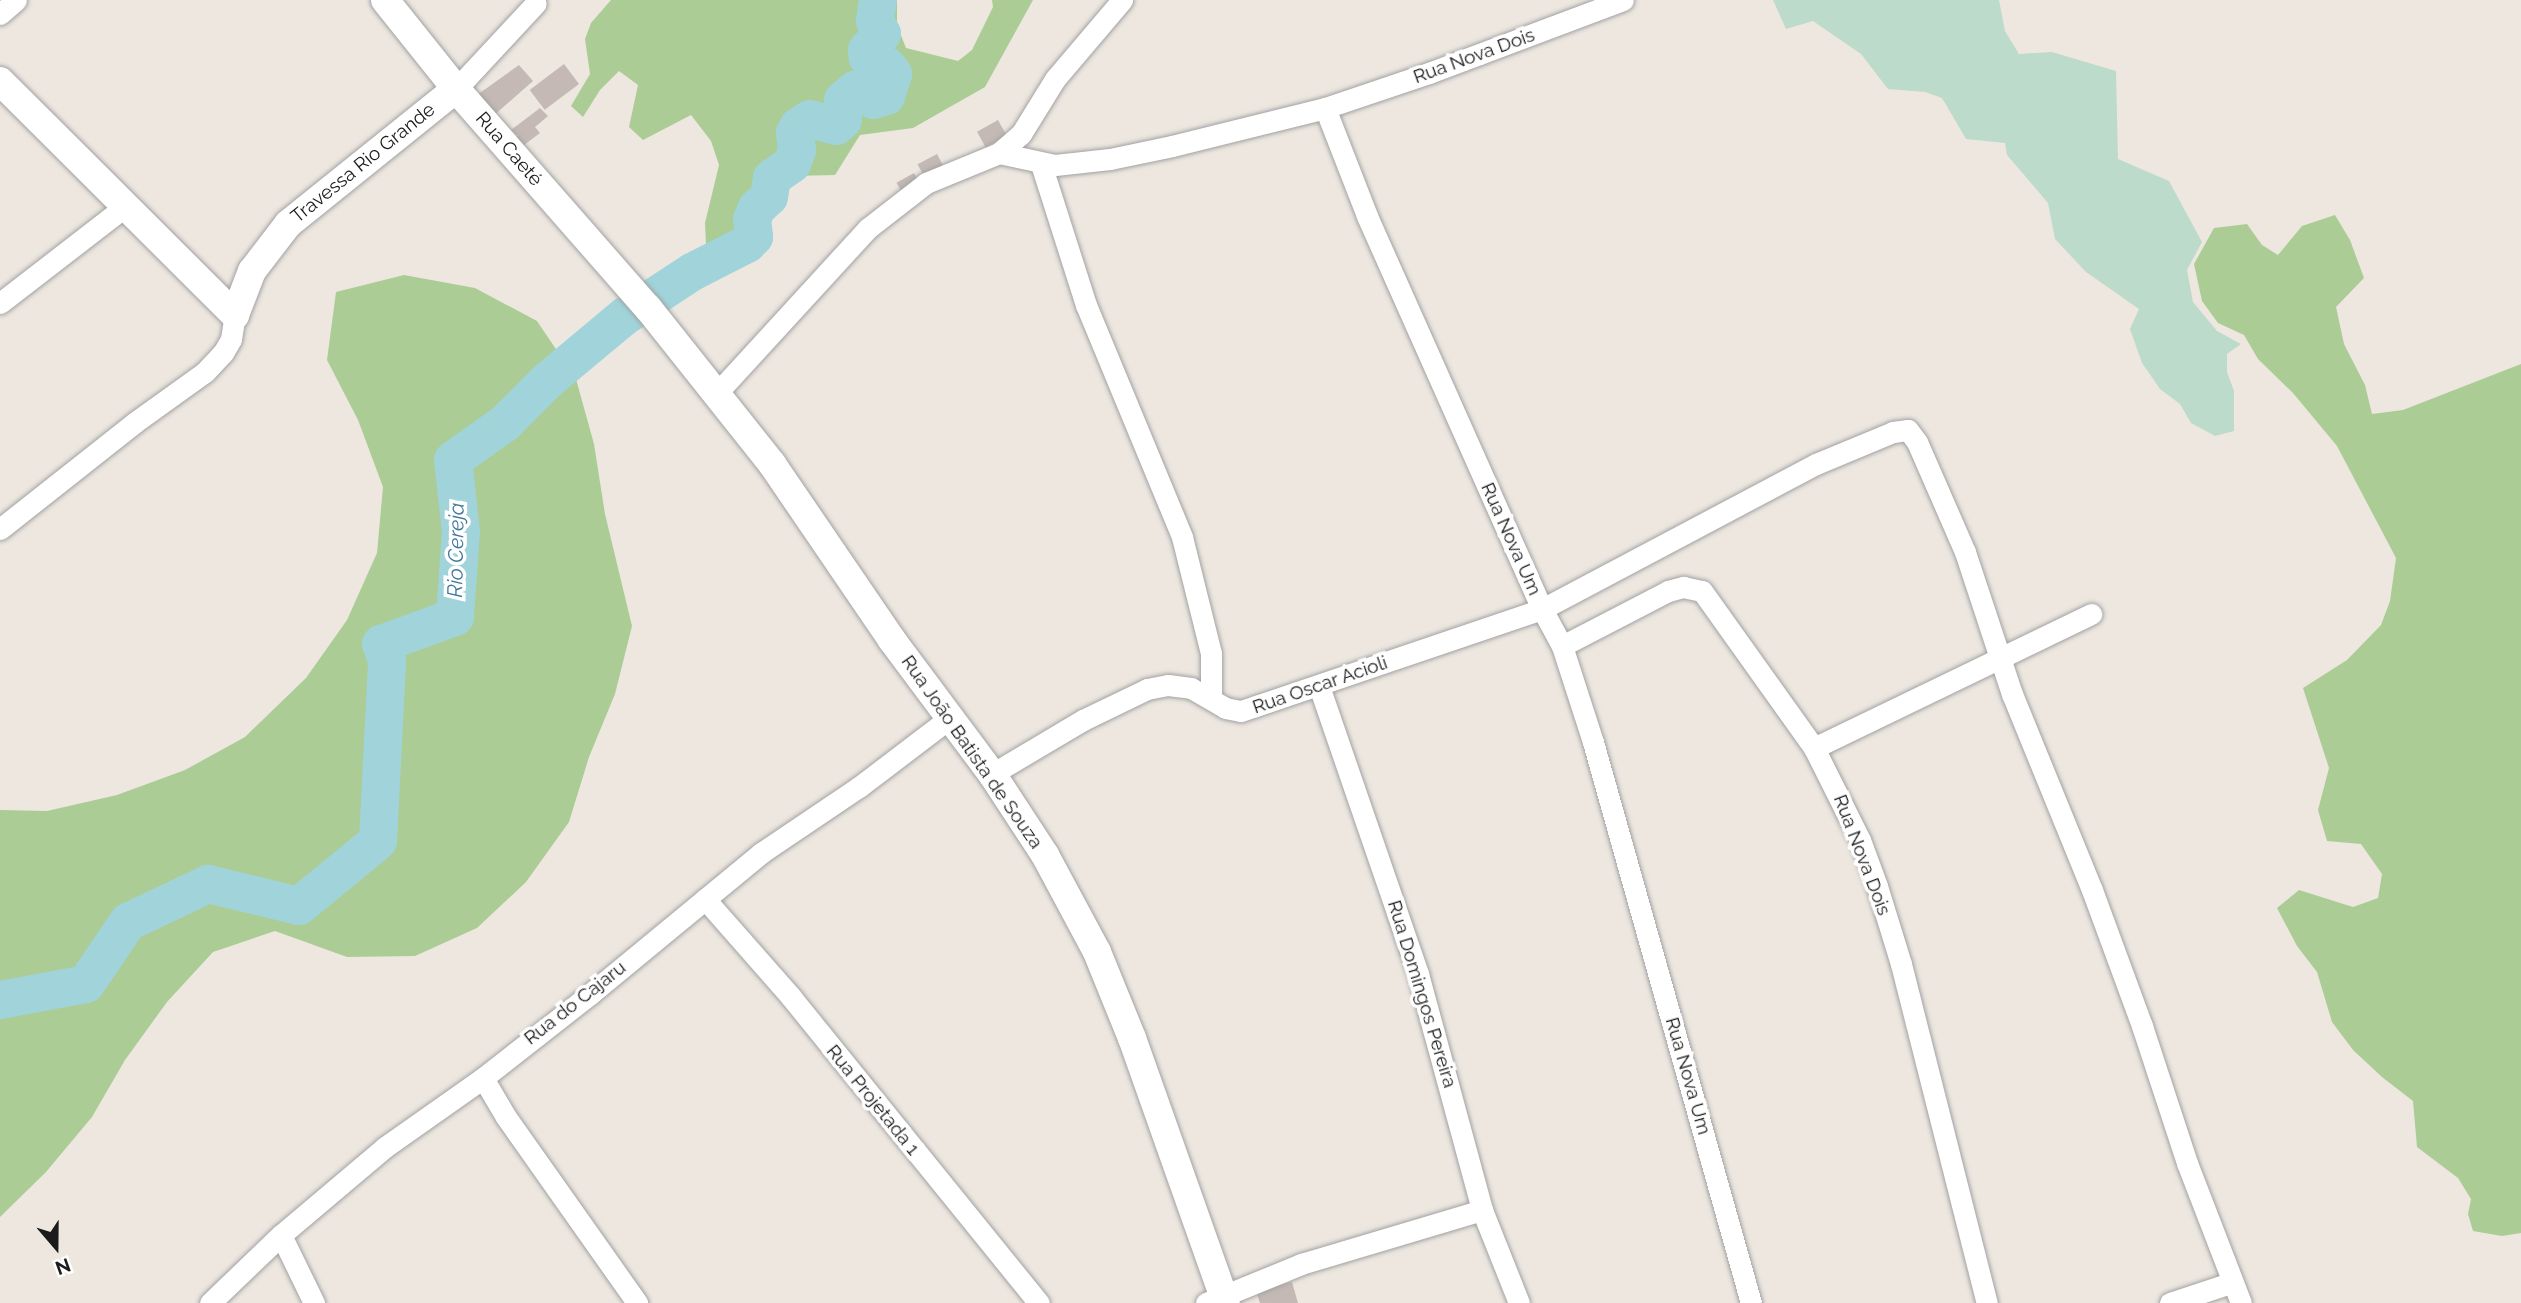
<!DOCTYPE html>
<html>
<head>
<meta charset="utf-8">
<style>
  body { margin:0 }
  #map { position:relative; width:2521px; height:1303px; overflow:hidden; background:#ede7e0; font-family:Raleway,sans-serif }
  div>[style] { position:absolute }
  .forest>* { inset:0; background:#abcc95 }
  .wetland>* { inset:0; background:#bddbca }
  .river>* { height:38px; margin:-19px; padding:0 19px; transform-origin:19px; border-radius:19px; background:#a0d4da }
  .building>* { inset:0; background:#c4b9b4; transform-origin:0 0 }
  .roads { filter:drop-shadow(0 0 2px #a2a2a2) drop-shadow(0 0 2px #a2a2a2) }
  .minor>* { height:21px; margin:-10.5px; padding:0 10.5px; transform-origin:10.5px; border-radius:10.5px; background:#fff }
  .tertiary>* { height:28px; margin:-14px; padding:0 14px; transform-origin:14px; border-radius:14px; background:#fff }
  span { translate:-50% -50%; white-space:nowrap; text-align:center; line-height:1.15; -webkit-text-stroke:7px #fff; paint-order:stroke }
  .street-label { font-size:19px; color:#1b1b1b }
  .water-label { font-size:21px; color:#447899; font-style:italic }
  .north { position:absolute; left:21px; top:1212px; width:70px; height:70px; -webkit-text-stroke:5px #fff; paint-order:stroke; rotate:160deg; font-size:19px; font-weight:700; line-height:28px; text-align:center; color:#1b1b1b }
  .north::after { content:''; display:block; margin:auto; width:24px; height:32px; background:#1b1b1b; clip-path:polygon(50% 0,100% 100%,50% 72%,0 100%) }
</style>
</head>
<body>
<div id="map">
  <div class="forest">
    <i style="clip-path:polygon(611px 0,897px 0,897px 25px,906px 48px,958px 61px,972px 50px,993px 7px,992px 0,1033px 0,985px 87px,913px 128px,860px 135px,835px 175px,791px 176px,767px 207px,754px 250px,697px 278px,682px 276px,689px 255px,706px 245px,705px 223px,719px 165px,711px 141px,691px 115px,643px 140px,629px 127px,638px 85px,619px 71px,600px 90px,583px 117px,571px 106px,590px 74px,585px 39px,591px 23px)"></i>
    <i style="clip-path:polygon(2335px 215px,2350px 240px,2364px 278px,2336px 307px,2344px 344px,2365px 385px,2372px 414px,2403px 410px,2521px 364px,2521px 1233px,2502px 1236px,2473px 1231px,2468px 1214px,2471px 1199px,2458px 1178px,2417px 1147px,2413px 1101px,2382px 1077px,2353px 1050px,2332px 1022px,2317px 972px,2297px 946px,2277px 908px,2299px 890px,2353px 907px,2378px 898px,2382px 874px,2361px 844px,2327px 841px,2318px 810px,2329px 768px,2303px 688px,2347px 660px,2381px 625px,2390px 601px,2396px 558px,2337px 446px,2293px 393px,2258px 359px,2244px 335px,2218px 323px,2202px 301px,2194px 264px,2214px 228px,2247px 224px,2262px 245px,2278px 255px,2302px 226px)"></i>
    <i style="clip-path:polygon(404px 275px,475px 288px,537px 321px,576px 379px,594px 444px,605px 514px,632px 626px,615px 694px,589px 757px,569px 822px,526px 882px,477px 928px,415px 956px,347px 957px,275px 931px,213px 952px,167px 1002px,125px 1060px,92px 1117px,46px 1172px,0 1217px,0 810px,47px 811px,117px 795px,185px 770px,245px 737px,306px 678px,347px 620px,377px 553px,383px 487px,358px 420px,327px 360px,336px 292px)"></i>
  </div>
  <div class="wetland">
    <i style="clip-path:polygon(1773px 0,1999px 0,2005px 31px,2019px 54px,2052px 52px,2116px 71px,2118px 159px,2169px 181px,2202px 242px,2187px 270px,2193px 302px,2217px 331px,2241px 344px,2227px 354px,2227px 372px,2234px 391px,2234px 431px,2215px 436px,2191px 423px,2180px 404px,2160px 389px,2142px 363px,2130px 329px,2139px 309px,2086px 272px,2055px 239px,2048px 203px,2007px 155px,2005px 143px,1966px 139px,1942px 98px,1925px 92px,1888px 89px,1861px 54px,1813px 21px,1786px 29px)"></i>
  </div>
  <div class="river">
    <i style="left:0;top:1000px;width:87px;rotate:-10.5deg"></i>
    <i style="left:86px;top:984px;width:75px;rotate:-55.9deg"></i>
    <i style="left:128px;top:922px;width:89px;rotate:-25.4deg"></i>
    <i style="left:208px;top:884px;width:94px;rotate:13.6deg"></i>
    <i style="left:299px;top:906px;width:102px;rotate:-39.4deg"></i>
    <i style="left:378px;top:841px;width:180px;rotate:-87.1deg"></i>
    <i style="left:387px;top:661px;width:18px;rotate:-109deg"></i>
    <i style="left:381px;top:644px;width:79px;rotate:-20deg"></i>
    <i style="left:455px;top:617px;width:85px;rotate:-86deg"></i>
    <i style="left:461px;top:532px;width:72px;rotate:-96.3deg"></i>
    <i style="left:453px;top:460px;width:64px;rotate:-35.4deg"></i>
    <i style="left:505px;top:423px;width:59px;rotate:-45deg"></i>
    <i style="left:547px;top:381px;width:102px;rotate:-39.8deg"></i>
    <i style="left:625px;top:316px;width:80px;rotate:-33.3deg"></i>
    <i style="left:692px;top:272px;width:62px;rotate:-27deg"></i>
    <i style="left:747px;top:244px;width:10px;rotate:-45deg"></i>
    <i style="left:754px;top:237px;width:18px;rotate:-96deg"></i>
    <i style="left:752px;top:219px;width:12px;rotate:-66deg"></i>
    <i style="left:757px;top:208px;width:16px;rotate:-43deg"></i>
    <i style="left:769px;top:197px;width:19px;rotate:-81deg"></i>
    <i style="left:772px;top:178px;width:24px;rotate:-35deg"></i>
    <i style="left:792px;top:164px;width:15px;rotate:-70deg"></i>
    <i style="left:797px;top:150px;width:17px;rotate:-97deg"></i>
    <i style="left:795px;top:133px;width:7px;rotate:-63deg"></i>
    <i style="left:798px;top:127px;width:14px;rotate:-34deg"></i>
    <i style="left:810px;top:119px;width:27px;rotate:15deg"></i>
    <i style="left:836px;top:126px;width:9px;rotate:-41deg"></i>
    <i style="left:843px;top:120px;width:20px;rotate:-90deg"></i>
    <i style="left:843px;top:100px;width:16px;rotate:-40deg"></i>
    <i style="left:855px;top:90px;width:21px;rotate:28deg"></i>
    <i style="left:874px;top:100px;width:13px;rotate:-18deg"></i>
    <i style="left:886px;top:96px;width:23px;rotate:-72deg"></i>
    <i style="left:893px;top:74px;width:10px;rotate:-127deg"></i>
    <i style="left:887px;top:66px;width:21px;rotate:-157deg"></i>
    <i style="left:868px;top:58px;width:8px;rotate:-97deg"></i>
    <i style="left:867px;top:50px;width:22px;rotate:-47deg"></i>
    <i style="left:882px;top:34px;width:15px;rotate:-118deg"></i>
    <i style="left:875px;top:21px;width:21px;rotate:-82deg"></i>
  </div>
  <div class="building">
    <i style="left:564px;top:64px;width:25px;height:43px;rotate:53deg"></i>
    <i style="clip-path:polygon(519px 65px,533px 81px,493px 116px,477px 95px)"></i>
    <i style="clip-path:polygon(540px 108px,548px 116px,535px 127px,540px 133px,515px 152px,509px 142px,518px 136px,511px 130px)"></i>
    <i style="left:998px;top:120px;width:18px;height:24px;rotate:61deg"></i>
    <i style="left:937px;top:154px;width:17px;height:22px;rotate:62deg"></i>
    <i style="left:914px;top:173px;width:13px;height:20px;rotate:61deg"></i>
    <i style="clip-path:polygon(1292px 1282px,1298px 1303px,1260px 1303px,1256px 1291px)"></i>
  </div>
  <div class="roads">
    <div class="minor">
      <i style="left:0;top:14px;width:21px;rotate:-41deg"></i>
      <i style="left:456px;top:89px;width:117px;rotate:-47.1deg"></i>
      <i style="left:1325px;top:108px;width:116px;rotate:68.7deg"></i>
      <i style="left:1367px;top:216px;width:430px;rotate:66deg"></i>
      <i style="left:1542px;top:609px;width:42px;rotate:61.6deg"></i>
      <i style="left:1562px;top:646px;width:101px;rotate:72.1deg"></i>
      <i style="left:1593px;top:742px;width:583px;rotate:74.27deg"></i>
      <i style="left:999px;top:153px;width:57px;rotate:12.1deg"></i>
      <i style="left:1055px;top:165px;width:55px;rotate:-6.2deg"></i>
      <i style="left:1110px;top:159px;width:63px;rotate:-11.8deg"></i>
      <i style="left:1172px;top:146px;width:158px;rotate:-13.9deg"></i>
      <i style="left:1325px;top:108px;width:110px;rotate:-18.6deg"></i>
      <i style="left:1429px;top:73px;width:207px;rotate:-20.6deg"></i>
      <i style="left:1041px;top:164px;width:148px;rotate:72.3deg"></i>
      <i style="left:1086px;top:305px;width:251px;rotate:67.5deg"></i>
      <i style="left:1182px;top:537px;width:120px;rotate:76deg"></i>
      <i style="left:1211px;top:653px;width:45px;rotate:90deg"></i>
      <i style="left:0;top:303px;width:157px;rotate:-37.7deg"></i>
      <i style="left:716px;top:394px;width:224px;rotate:-47.5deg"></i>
      <i style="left:867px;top:229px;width:75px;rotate:-37.9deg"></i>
      <i style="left:926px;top:183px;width:79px;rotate:-22.3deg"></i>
      <i style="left:999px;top:153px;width:29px;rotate:-41deg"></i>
      <i style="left:1021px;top:134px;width:65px;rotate:-58.3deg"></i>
      <i style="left:1055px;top:79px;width:104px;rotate:-49.7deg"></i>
      <i style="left:0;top:529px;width:171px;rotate:-38.3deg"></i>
      <i style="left:134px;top:423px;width:87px;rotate:-35.7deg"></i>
      <i style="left:205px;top:372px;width:26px;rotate:-47deg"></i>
      <i style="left:223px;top:353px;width:16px;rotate:-60deg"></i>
      <i style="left:231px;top:339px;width:24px;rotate:-81deg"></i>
      <i style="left:1562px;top:646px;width:119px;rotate:-27.4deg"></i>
      <i style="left:1668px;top:591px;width:16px;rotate:-15deg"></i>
      <i style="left:1683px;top:587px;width:19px;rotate:12deg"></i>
      <i style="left:1702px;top:591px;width:193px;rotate:54.5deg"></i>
      <i style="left:1814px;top:748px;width:103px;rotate:63.4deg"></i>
      <i style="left:1860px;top:840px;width:49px;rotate:69.7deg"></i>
      <i style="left:1877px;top:886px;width:82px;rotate:72.9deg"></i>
      <i style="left:1901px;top:964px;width:350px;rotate:75.8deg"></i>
      <i style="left:1319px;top:686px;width:305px;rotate:71deg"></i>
      <i style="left:1418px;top:974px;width:245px;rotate:74.8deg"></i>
      <i style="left:1482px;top:1210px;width:100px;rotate:68.3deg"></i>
      <i style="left:1814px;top:748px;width:308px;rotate:-25.8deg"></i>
      <i style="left:992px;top:774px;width:106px;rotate:-30.7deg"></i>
      <i style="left:1083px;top:720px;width:71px;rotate:-25.8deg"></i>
      <i style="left:1147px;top:689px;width:21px;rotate:-11deg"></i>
      <i style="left:1168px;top:685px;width:23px;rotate:7deg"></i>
      <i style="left:1191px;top:688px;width:39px;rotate:30deg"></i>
      <i style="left:1225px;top:708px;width:16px;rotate:11deg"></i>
      <i style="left:1241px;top:711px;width:318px;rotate:-18.7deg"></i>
      <i style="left:1542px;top:609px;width:310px;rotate:-27.9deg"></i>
      <i style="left:1816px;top:464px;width:83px;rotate:-22.6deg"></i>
      <i style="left:1893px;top:432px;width:15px;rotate:-8deg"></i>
      <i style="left:1908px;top:430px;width:15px;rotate:53deg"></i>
      <i style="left:1917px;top:442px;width:120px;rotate:66.4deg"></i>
      <i style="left:1965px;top:552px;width:150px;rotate:71.7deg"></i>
      <i style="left:2012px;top:694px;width:212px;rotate:67.8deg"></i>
      <i style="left:2092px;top:890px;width:145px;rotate:69.8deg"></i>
      <i style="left:2142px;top:1026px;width:144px;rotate:71.8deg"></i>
      <i style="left:2187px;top:1163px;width:150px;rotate:68.9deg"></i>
      <i style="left:705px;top:899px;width:130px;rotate:48.7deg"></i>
      <i style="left:791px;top:997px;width:394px;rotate:51deg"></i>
      <i style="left:483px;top:1078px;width:45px;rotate:59.5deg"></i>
      <i style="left:506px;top:1117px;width:228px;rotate:54.8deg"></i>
      <i style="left:281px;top:1235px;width:76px;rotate:64.1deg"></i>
      <i style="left:210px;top:1303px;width:98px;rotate:-43.8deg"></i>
      <i style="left:281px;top:1235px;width:136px;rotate:-40.2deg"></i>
      <i style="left:385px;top:1147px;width:120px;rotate:-35.1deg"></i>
      <i style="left:483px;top:1078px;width:135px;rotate:-38.1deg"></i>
      <i style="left:589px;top:995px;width:223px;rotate:-39.5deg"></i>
      <i style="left:761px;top:853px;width:118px;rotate:-34deg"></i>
      <i style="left:859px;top:787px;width:116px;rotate:-37.3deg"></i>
      <i style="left:1206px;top:1303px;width:103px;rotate:-22.3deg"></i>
      <i style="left:1301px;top:1264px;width:189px;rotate:-16.6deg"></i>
      <i style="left:2170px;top:1303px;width:66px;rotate:-18.4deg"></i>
    </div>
    <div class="tertiary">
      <i style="left:385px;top:0;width:114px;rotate:51.4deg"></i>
      <i style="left:456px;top:89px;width:291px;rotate:48.8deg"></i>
      <i style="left:648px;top:308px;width:199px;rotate:51.5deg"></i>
      <i style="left:772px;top:464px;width:213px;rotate:55.7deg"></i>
      <i style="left:892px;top:640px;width:167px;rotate:53.3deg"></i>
      <i style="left:992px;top:774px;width:97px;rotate:56.8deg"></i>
      <i style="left:1045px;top:855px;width:110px;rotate:61.8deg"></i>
      <i style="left:1097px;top:952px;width:93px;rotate:67.9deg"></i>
      <i style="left:1132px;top:1038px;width:281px;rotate:70.5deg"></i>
      <i style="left:0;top:81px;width:332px;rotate:44.9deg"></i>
      <i style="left:235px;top:315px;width:47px;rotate:-68.9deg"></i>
      <i style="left:252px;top:271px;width:59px;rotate:-52.5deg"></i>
      <i style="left:288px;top:224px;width:216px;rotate:-38.8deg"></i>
    </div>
  </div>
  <div class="street-label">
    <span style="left:1474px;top:56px;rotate:-20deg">Rua Nova Dois</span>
    <span style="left:509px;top:149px;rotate:49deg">Rua Caeté</span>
    <span style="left:363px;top:163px;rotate:-39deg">Travessa Rio Grande</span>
    <span style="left:1511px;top:539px;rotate:66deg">Rua Nova Um</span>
    <span style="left:1320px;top:685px;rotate:-19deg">Rua Oscar Acioli</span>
    <span style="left:972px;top:752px;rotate:55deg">Rua João Batista de Souza</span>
    <span style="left:1862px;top:855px;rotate:69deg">Rua Nova Dois</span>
    <span style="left:1422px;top:994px;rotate:73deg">Rua Domingos Pereira</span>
    <span style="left:575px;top:1003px;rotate:-38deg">Rua do Cajaru</span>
    <span style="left:1688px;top:1076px;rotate:74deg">Rua Nova Um</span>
    <span style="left:873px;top:1100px;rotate:51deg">Rua Projetada 1</span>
  </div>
  <div class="water-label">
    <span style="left:456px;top:550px;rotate:-89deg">Rio Cereja</span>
  </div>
  <div class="north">N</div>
</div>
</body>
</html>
